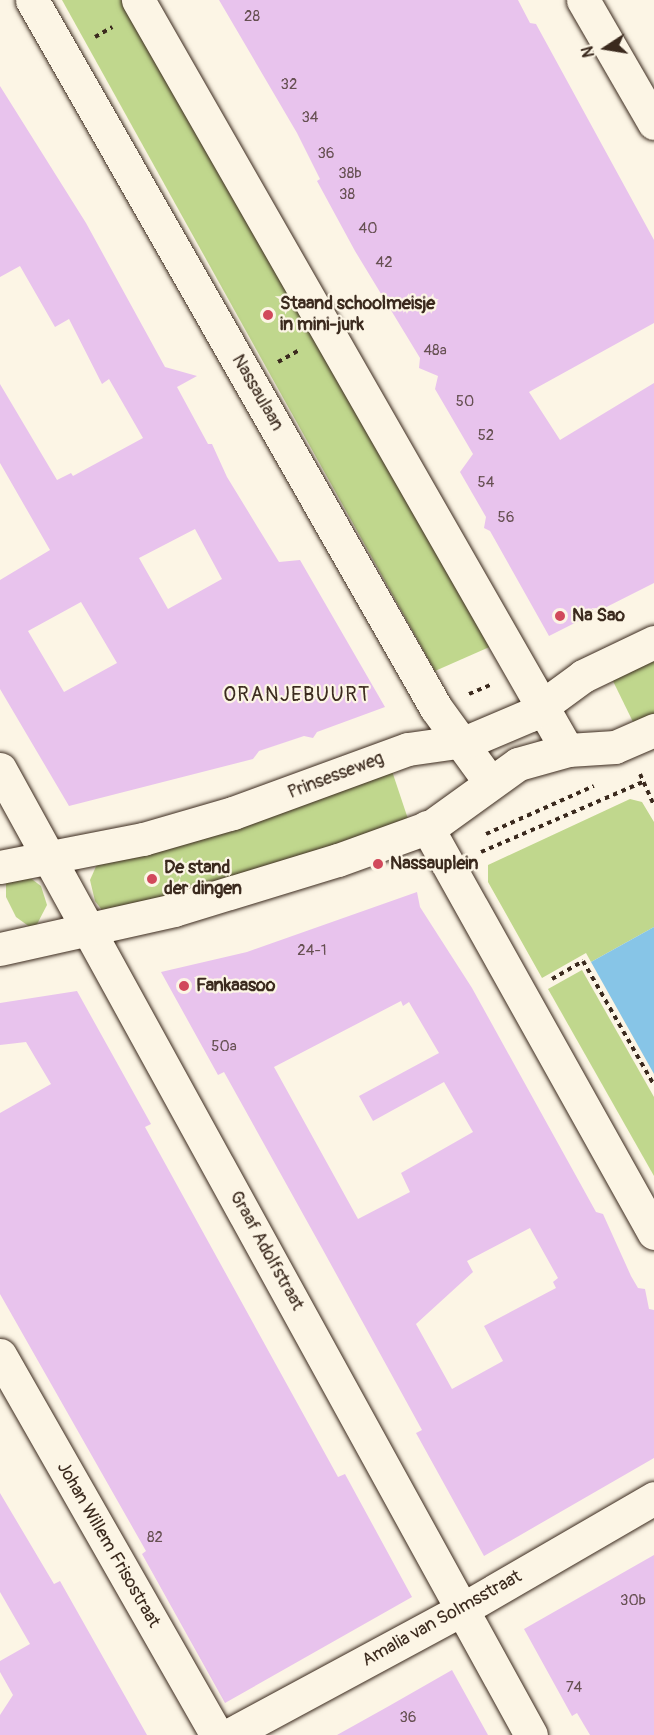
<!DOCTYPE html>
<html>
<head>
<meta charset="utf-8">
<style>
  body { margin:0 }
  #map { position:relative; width:654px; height:1735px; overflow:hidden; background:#fcf5e5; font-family:Pangolin,sans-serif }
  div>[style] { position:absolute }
  .green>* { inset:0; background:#c0d78d }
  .water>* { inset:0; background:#87c5e7 }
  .building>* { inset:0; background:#e8c3ed }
  .path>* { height:4px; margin-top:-2px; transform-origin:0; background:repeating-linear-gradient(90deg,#3b2a1e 0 4.5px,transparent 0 9px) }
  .roads { filter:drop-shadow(0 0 2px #3b2a1e) drop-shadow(0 0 2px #3b2a1e) }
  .minor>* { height:33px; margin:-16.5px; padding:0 16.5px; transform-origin:16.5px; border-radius:16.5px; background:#fcf5e5 }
  .dots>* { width:16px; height:16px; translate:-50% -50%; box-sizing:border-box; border:3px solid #fcf5e5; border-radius:50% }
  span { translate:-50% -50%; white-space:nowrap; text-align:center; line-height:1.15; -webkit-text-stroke:4.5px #fcf5e5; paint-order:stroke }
  .number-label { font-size:15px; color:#665052 }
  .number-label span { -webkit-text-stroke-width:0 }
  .poi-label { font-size:18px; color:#3b2a1e; font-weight:700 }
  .left { translate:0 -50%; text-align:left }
  .street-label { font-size:18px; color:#3b2a1e }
  .neighbourhood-label { font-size:20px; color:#3b2a1e; letter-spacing:1.5px }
  .north { position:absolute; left:576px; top:18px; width:60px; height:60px; -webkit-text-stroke:4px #fcf5e5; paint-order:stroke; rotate:258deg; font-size:16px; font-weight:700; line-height:24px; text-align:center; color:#3b2a1e }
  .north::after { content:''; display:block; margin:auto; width:21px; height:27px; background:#3b2a1e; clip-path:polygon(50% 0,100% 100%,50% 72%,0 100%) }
</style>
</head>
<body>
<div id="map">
  <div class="green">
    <i style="clip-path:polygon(62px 0,121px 0,494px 645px,435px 671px)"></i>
    <i style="clip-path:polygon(654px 653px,654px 717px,635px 726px,610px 675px)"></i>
    <i style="clip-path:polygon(391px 768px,409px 822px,257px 876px,102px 910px,95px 901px,90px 880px,98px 862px)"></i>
    <i style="clip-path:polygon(630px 799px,642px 802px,654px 822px,654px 927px,591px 962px,586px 953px,542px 978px,488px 882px,488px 865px)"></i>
    <i style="clip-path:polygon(25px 874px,41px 886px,47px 905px,34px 930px,16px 917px,6px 897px,6px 876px)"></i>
    <i style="clip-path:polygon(582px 970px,654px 1097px,654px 1176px,548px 989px)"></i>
  </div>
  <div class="water">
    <i style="clip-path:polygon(654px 927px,654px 1074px,591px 962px)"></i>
  </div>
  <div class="building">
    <i style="clip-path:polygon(219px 0,518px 0,530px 23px,536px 24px,654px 240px,654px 323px,529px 392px,560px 440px,654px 383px,654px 583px,549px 636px,490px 531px,484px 528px,486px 517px,460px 472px,473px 454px,435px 389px,438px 376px,419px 368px,420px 358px,355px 251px,317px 181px,320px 179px,297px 133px)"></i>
    <i style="clip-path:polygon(evenodd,0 86px,86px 223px,165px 367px,197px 376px,177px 387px,208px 444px,212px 444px,227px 477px,279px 562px,300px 560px,385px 707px,317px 732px,313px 738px,304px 736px,259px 751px,253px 759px,69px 806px,0 689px,0 580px,50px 550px,0 463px,0 384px,57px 480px,71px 473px,73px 476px,143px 438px,109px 379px,102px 384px,69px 319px,55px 327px,20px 266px,0 277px,0 86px,195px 529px,222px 579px,168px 609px,139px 558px,195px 529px,0 86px,81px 602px,117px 663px,64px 692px,28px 631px,81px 602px)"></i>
    <i style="clip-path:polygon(evenodd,417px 892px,420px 907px,472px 988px,596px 1212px,603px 1214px,631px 1276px,638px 1288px,645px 1289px,649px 1309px,654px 1310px,654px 1458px,484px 1556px,416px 1433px,422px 1430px,323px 1250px,224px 1072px,218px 1075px,161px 972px,247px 952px,417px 892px,401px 1001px,403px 1006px,409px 1002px,439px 1053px,359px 1096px,373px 1121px,444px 1082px,473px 1132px,401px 1173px,410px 1192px,358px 1219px,274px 1067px,401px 1001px,417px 892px,530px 1228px,558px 1278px,553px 1282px,556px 1288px,484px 1326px,503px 1361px,452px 1389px,416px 1324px,473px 1272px,467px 1261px,530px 1228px)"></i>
    <i style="clip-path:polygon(77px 991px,151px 1124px,145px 1127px,338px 1477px,345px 1474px,412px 1597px,225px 1703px,142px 1554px,146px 1551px,0 1294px,0 1113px,51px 1084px,26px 1042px,0 1045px,0 1003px)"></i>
    <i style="clip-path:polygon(0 1493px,54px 1584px,60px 1581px,147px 1735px,0 1735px,0 1715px,13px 1695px,0 1672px,0 1661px,30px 1644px,0 1592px)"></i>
    <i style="clip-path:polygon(654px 1555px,654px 1735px,590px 1735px,577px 1713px,572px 1716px,524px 1629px)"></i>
    <i style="clip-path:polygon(452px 1670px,488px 1735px,337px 1735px,389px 1706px)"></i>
  </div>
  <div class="path">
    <i style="left:95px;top:37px;width:20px;rotate:-30deg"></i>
    <i style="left:278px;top:362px;width:23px;rotate:-29deg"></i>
    <i style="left:469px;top:694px;width:23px;rotate:-23deg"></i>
    <i style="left:640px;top:774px;width:34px;rotate:66deg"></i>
    <i style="left:486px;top:834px;width:118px;rotate:-24deg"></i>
    <i style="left:481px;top:852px;width:176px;rotate:-23.4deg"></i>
    <i style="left:552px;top:979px;width:36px;rotate:-30deg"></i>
    <i style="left:583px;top:961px;width:143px;rotate:60.2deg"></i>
  </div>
  <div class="roads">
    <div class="minor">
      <i style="left:32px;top:0;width:815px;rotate:60.29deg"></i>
      <i style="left:436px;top:708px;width:90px;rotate:54deg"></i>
      <i style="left:138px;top:0;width:864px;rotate:60.23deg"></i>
      <i style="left:583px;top:0;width:142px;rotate:60deg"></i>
      <i style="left:0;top:769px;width:1102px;rotate:61.2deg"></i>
      <i style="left:427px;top:827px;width:465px;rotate:60.8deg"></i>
      <i style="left:0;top:867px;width:146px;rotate:-11.1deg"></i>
      <i style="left:143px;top:839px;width:94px;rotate:-16.1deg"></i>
      <i style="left:233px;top:813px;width:186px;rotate:-20.1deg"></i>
      <i style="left:408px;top:749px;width:64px;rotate:-8.1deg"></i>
      <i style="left:471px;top:740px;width:64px;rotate:-23deg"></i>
      <i style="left:530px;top:715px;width:66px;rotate:-36.3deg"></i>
      <i style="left:583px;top:676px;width:79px;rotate:-25.6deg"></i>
      <i style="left:0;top:949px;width:178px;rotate:-12.6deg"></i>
      <i style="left:174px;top:910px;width:171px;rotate:-17deg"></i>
      <i style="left:338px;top:860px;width:100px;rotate:-19.9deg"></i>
      <i style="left:432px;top:826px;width:106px;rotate:-35.8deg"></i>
      <i style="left:518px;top:764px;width:52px;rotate:-15.6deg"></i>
      <i style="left:568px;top:750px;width:47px;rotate:-3.7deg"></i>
      <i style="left:615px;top:747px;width:43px;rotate:-23.6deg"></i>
      <i style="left:0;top:1355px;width:438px;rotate:60.3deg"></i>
      <i style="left:229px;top:1735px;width:264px;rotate:-28.3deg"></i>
      <i style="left:461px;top:1610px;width:223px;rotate:-30.1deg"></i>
    </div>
  </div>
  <div class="dots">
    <i style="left:268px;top:315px;background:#d1495b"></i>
    <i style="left:560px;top:616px;background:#d1495b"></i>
    <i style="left:378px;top:864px;background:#d1495b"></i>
    <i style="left:152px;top:879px;background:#d1495b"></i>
    <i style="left:184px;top:986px;background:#d1495b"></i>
  </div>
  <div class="number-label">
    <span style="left:252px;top:17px">28</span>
    <span style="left:289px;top:85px">32</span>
    <span style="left:310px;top:118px">34</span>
    <span style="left:326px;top:154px">36</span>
    <span style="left:350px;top:174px">38b</span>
    <span style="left:347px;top:195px">38</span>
    <span style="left:368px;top:229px">40</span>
    <span style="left:384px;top:263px">42</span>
    <span style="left:435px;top:351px">48a</span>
    <span style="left:465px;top:402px">50</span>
    <span style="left:486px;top:436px">52</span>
    <span style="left:486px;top:483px">54</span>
    <span style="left:506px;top:518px">56</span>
    <span style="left:312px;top:951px">24-1</span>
    <span style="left:224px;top:1047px">50a</span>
    <span style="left:155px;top:1538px">82</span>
    <span style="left:633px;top:1601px">30b</span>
    <span style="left:574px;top:1688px">74</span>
    <span style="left:408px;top:1718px">36</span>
  </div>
  <div class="poi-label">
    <span class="left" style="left:280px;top:315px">Staand schoolmeisje<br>in mini-jurk</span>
    <span class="left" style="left:572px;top:616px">Na Sao</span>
    <span class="left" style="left:390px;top:864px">Nassauplein</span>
    <span class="left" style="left:164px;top:879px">De stand<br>der dingen</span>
    <span class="left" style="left:196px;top:986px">Fankaasoo</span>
  </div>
  <div class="street-label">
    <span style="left:257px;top:393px;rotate:60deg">Nassaulaan</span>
    <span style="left:336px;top:776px;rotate:-21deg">Prinsesseweg</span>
    <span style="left:266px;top:1251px;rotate:61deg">Graaf Adolfstraat</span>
    <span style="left:108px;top:1545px;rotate:60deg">Johan Willem Frisostraat</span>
    <span style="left:442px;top:1619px;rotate:-29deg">Amalia van Solmsstraat</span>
  </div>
  <div class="neighbourhood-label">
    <span style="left:297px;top:694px">ORANJEBUURT</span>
  </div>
  <div class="north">N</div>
</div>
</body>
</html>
